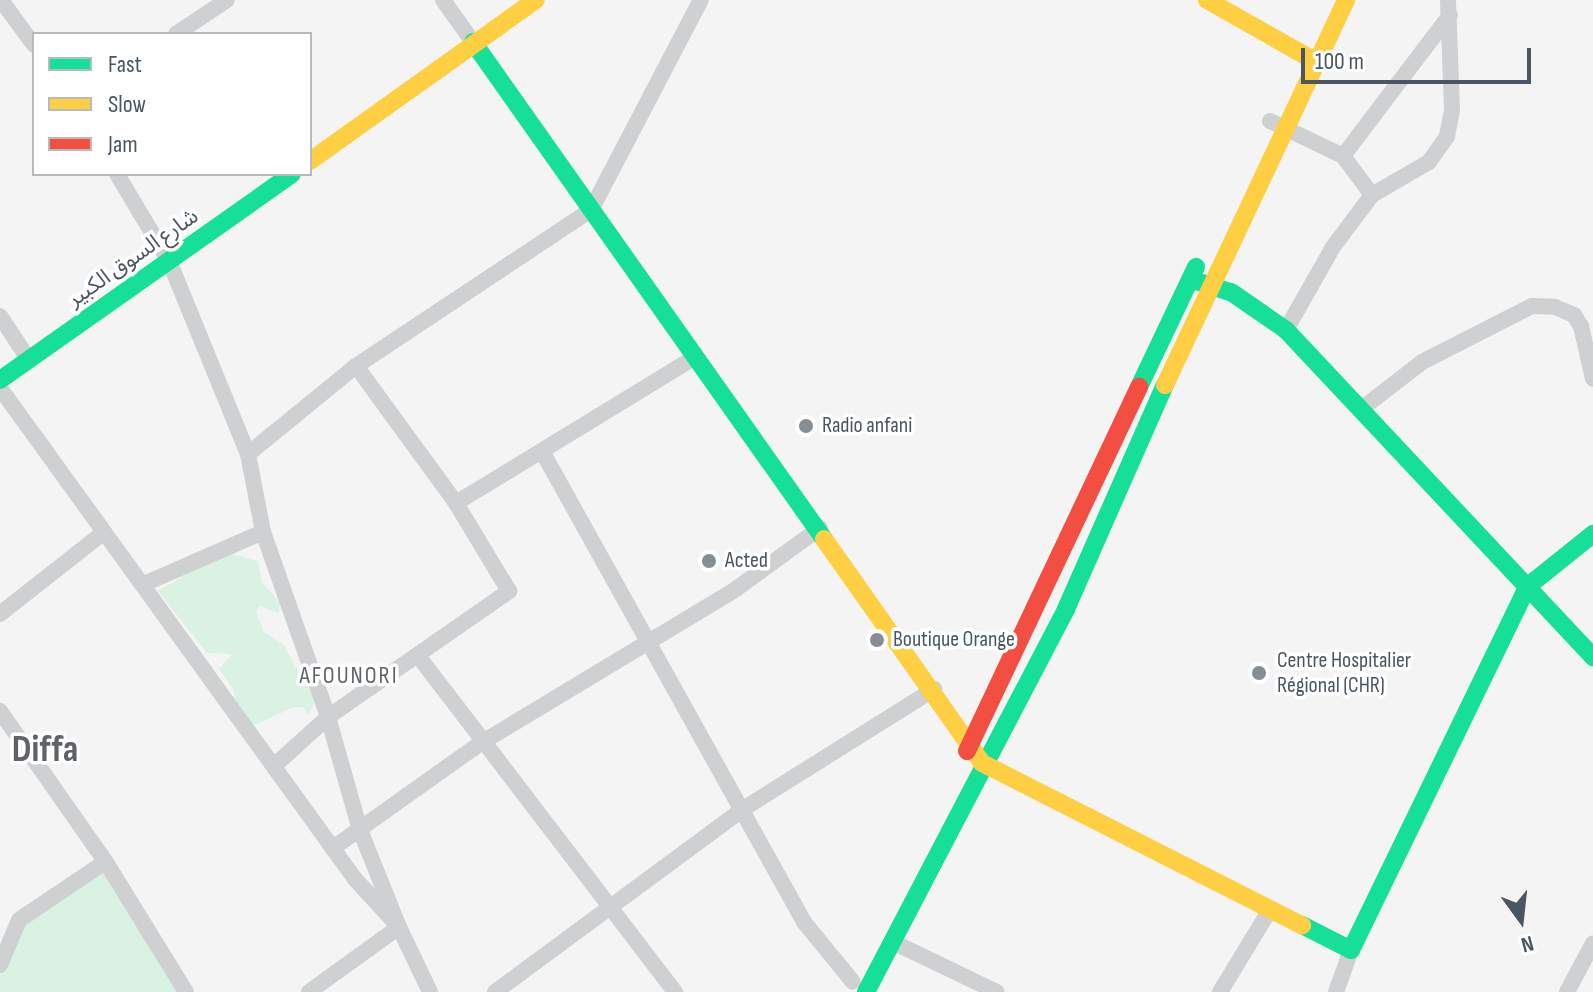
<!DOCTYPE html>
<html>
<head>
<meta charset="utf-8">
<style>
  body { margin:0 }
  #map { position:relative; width:1593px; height:992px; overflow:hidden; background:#f4f4f4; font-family:"Sofia Sans Condensed","Noto Sans Arabic",sans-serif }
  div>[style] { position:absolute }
  .green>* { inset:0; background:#d9f2e3 }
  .street>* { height:16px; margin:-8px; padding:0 8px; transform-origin:8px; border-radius:8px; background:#ced0d2 }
  .fast>* { height:18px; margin:-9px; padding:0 9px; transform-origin:9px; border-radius:9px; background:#16e098 }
  .slow>* { height:18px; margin:-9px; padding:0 9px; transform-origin:9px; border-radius:9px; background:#ffcf43 }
  .jam>* { height:18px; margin:-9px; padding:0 9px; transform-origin:9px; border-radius:9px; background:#f24e42 }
  .dots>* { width:22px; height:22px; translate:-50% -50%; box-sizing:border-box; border:4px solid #fff; border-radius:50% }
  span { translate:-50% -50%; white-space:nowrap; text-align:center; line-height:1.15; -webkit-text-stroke:7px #fff; paint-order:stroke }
  .street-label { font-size:22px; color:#4a5661 }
  .poi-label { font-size:22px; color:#4a5661 }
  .left { translate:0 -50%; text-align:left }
  .neighbourhood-label { font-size:24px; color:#5f6368; letter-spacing:2px }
  .town-label { font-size:38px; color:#5f6368; font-weight:700 }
  .legend { position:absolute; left:32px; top:32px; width:280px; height:144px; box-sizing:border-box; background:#fff; border:2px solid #b7bbc0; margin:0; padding:10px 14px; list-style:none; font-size:24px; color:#4a5661 }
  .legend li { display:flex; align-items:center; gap:16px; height:40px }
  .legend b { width:40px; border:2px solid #b7bbc0 }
  .north { position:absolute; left:1481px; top:880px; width:80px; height:80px; -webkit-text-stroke:6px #fff; paint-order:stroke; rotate:165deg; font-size:22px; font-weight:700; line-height:32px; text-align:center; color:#4a5661 }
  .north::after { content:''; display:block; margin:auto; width:28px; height:36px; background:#4a5661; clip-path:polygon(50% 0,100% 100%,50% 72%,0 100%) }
  .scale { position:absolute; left:1301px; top:48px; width:230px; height:36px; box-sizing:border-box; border:4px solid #4a5661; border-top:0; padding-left:10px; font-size:24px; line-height:28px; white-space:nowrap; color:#4a5661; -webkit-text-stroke:6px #fff; paint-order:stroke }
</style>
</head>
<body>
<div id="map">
  <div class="green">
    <i style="clip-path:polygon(225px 552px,258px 561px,262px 582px,280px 603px,279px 613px,260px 606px,256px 612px,264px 632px,284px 645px,296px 668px,307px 677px,317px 698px,308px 715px,304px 707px,294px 707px,255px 725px,238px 715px,233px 689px,219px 669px,232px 654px,207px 653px,158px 591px)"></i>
    <i style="clip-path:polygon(107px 864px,186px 992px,0 992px,0 974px,24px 921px)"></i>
  </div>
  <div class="street">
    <i style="left:1px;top:0;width:56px;rotate:53.7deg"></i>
    <i style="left:443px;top:0;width:52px;rotate:54.5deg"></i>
    <i style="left:176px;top:34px;width:61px;rotate:-33.7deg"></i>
    <i style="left:1270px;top:121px;width:81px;rotate:25.6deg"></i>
    <i style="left:1343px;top:156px;width:177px;rotate:-52.8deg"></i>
    <i style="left:1343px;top:156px;width:49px;rotate:53.4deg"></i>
    <i style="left:1372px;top:195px;width:66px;rotate:-30.1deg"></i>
    <i style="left:1429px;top:162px;width:32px;rotate:-55deg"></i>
    <i style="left:1447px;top:136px;width:26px;rotate:-79deg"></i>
    <i style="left:1452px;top:110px;width:110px;rotate:-92.1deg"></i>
    <i style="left:117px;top:174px;width:104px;rotate:59.2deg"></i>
    <i style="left:170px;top:263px;width:206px;rotate:67.8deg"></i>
    <i style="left:248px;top:454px;width:79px;rotate:79.1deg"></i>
    <i style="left:263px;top:532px;width:196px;rotate:70.6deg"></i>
    <i style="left:328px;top:717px;width:117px;rotate:74.2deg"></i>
    <i style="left:360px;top:830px;width:105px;rotate:68.1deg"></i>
    <i style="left:399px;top:927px;width:111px;rotate:144.2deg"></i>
    <i style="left:0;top:316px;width:53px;rotate:56.6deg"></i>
    <i style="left:1286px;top:330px;width:95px;rotate:-60.5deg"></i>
    <i style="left:1333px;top:247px;width:65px;rotate:-53.1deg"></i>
    <i style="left:0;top:388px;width:606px;rotate:54.13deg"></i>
    <i style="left:355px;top:879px;width:65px;rotate:47.5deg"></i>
    <i style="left:399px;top:927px;width:72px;rotate:64.5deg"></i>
    <i style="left:1360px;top:410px;width:78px;rotate:-37.7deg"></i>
    <i style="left:1422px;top:362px;width:123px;rotate:-27deg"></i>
    <i style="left:1532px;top:306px;width:23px;rotate:2deg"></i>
    <i style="left:1555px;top:307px;width:21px;rotate:23deg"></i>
    <i style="left:1574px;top:315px;width:13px;rotate:58deg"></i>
    <i style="left:1581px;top:326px;width:54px;rotate:77.2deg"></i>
    <i style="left:543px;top:453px;width:537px;rotate:60.9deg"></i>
    <i style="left:804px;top:922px;width:77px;rotate:50.8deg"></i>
    <i style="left:248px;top:454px;width:139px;rotate:-39.2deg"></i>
    <i style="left:356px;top:366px;width:282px;rotate:-33.6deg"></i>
    <i style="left:591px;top:210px;width:237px;rotate:-62.4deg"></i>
    <i style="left:456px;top:503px;width:280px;rotate:-31.4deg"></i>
    <i style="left:144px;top:584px;width:130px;rotate:-23.6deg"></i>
    <i style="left:0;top:614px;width:131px;rotate:-38.2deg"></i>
    <i style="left:419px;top:657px;width:422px;rotate:52.6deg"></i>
    <i style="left:0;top:711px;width:187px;rotate:55deg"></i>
    <i style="left:107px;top:864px;width:150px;rotate:58.3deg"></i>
    <i style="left:274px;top:766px;width:73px;rotate:-42.2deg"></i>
    <i style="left:328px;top:717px;width:221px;rotate:-34.8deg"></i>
    <i style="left:509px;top:591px;width:103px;rotate:-121.1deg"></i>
    <i style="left:456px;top:503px;width:170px;rotate:-126.1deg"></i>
    <i style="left:333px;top:848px;width:181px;rotate:-35.4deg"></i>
    <i style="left:481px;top:743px;width:298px;rotate:-31.1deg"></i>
    <i style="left:736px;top:589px;width:104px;rotate:-36deg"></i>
    <i style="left:893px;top:942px;width:115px;rotate:25.7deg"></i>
    <i style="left:0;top:965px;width:49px;rotate:-67.1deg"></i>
    <i style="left:19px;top:920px;width:104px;rotate:-34deg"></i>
    <i style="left:495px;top:992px;width:308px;rotate:-36.4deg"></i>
    <i style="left:743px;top:809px;width:226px;rotate:-32.1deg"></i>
    <i style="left:1220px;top:992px;width:98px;rotate:-58.7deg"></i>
    <i style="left:1336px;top:992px;width:45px;rotate:-70.3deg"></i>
    <i style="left:1567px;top:992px;width:55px;rotate:-62deg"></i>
  </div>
  <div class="fast">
    <i style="left:473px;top:42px;width:608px;rotate:54.77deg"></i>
    <i style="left:1193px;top:280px;width:40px;rotate:18deg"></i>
    <i style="left:1231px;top:292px;width:67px;rotate:34.6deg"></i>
    <i style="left:1286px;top:330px;width:449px;rotate:46.8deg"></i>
    <i style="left:0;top:380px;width:357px;rotate:-35.2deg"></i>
    <i style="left:1139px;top:387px;width:133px;rotate:-64.6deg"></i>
    <i style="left:1302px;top:925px;width:55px;rotate:27deg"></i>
    <i style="left:1351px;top:950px;width:403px;rotate:-64.1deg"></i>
    <i style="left:1527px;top:587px;width:85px;rotate:-38.8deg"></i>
    <i style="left:866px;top:992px;width:432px;rotate:-62.4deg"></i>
    <i style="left:1066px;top:609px;width:245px;rotate:-66.2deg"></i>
  </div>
  <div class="slow">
    <i style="left:1207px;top:0;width:124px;rotate:29.5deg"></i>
    <i style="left:310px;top:161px;width:277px;rotate:-35.5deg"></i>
    <i style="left:1165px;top:385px;width:425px;rotate:-64.8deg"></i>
    <i style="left:824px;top:539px;width:274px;rotate:54.8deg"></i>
    <i style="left:982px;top:763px;width:359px;rotate:26.9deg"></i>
  </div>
  <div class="jam">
    <i style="left:967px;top:751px;width:403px;rotate:-64.7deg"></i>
  </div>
  <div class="dots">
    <i style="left:806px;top:426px;background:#868d94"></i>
    <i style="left:709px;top:561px;background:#868d94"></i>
    <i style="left:877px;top:640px;background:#868d94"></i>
    <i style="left:1259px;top:673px;background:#868d94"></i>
  </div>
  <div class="street-label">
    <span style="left:133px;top:258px;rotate:-35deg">شارع السوق الكبير</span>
  </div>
  <div class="poi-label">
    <span class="left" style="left:822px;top:426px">Radio anfani</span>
    <span class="left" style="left:725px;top:561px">Acted</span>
    <span class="left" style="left:893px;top:640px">Boutique Orange</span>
    <span class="left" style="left:1277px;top:673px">Centre Hospitalier<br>Régional (CHR)</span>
  </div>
  <div class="neighbourhood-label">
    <span style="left:349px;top:676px">AFOUNORI</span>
  </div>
  <div class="town-label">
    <span style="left:45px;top:750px">Diffa</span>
  </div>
  <ul class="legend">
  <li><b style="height:10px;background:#16e098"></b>Fast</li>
  <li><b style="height:10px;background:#ffcf43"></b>Slow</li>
  <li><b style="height:10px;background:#f24e42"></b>Jam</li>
  </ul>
  <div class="north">N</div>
  <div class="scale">100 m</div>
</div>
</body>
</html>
